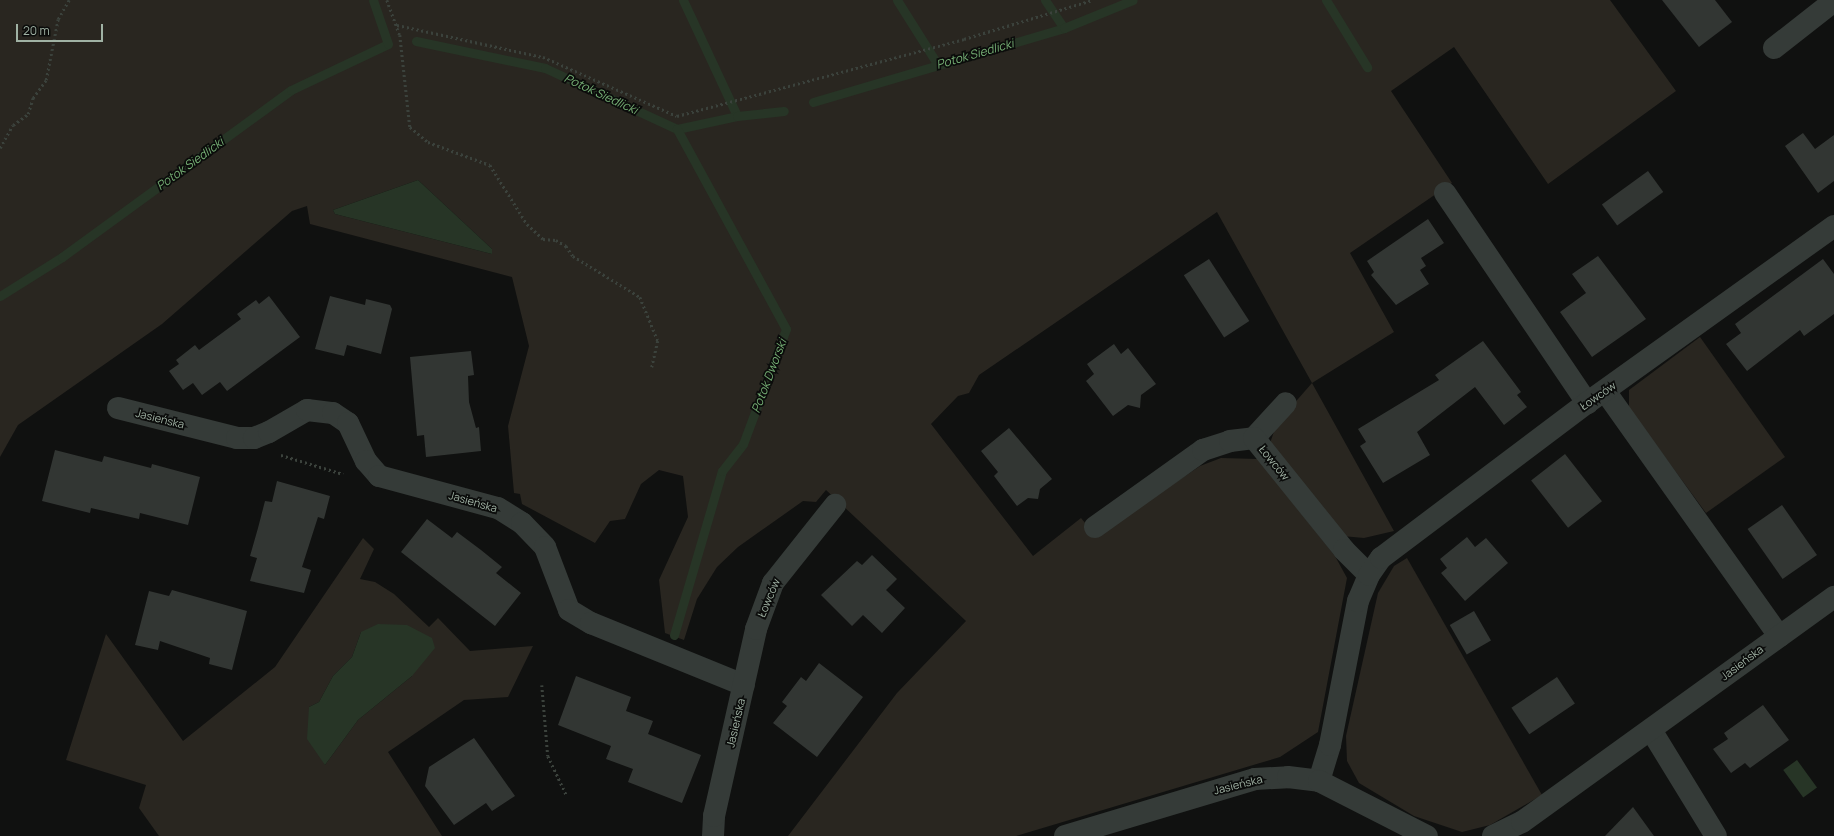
<!DOCTYPE html>
<html>
<head>
<meta charset="utf-8">
<style>
  body { margin:0 }
  #map { position:relative; width:1834px; height:836px; overflow:hidden; background:#101110; font-family:Manrope,sans-serif }
  div>[style] { position:absolute }
  .green>* { inset:0; background:#292620 }
  .water>* { inset:0; background:#273526; transform-origin:0 0 }
  .stream>* { height:9px; margin:-4.5px; padding:0 4.5px; transform-origin:4.5px; border-radius:4.5px; background:#273526 }
  .building>* { inset:0; background:#323633; transform-origin:0 0 }
  .path>* { height:2.5px; margin-top:-1.25px; transform-origin:0; background:repeating-linear-gradient(90deg,#3b423c 0 2px,transparent 0 5px) }
  .minor>* { height:22px; margin:-11px; padding:0 11px; transform-origin:11px; border-radius:11px; background:#353b38 }
  span { translate:-50% -50%; white-space:nowrap; text-align:center; line-height:1.15; -webkit-text-stroke:3.5px #0b0c0b; paint-order:stroke }
  .street-label { font-size:11px; color:#a0b2a4 }
  .water-label { font-size:12px; color:#76b075; font-style:italic }
  .scale { position:absolute; left:16px; top:24px; width:87px; height:18px; box-sizing:border-box; border:2px solid #a0b2a4; border-top:0; padding-left:5px; font-size:12px; line-height:14px; white-space:nowrap; color:#a0b2a4; -webkit-text-stroke:3px #0b0c0b; paint-order:stroke }
</style>
</head>
<body>
<div id="map">
  <div class="green">
    <i style="clip-path:polygon(evenodd,0 0,1610px 0,1676px 91px,1548px 184px,1454px 47px,1391px 91px,1452px 183px,1350px 253px,1394px 332px,1312px 383px,1394px 531px,1364px 538px,1342px 536px,1270px 443px,1277px 423px,1312px 383px,1217px 212px,979px 375px,969px 393px,958px 396px,931px 424px,1033px 556px,1081px 518px,1096px 536px,1200px 466px,1221px 458px,1258px 459px,1335px 556px,1347px 578px,1318px 732px,1280px 757px,1016px 836px,788px 836px,897px 693px,966px 621px,826px 490px,816px 502px,803px 501px,738px 547px,717px 567px,697px 599px,684px 640px,665px 633px,659px 580px,688px 517px,683px 476px,659px 470px,641px 484px,625px 519px,610px 521px,595px 543px,522px 504px,520px 494px,514px 493px,508px 426px,529px 346px,512px 277px,310px 224px,307px 206px,292px 211px,162px 324px,18px 425px,0 457px,0 0,418px 180px,492px 249px,492px 254px,335px 214px,333px 210px,418px 180px)"></i>
    <i style="clip-path:polygon(1700px 337px,1785px 457px,1706px 513px,1629px 408px,1629px 390px)"></i>
    <i style="clip-path:polygon(evenodd,363px 538px,374px 549px,360px 579px,375px 582px,394px 594px,429px 627px,438px 618px,470px 651px,533px 646px,508px 697px,464px 700px,388px 752px,442px 836px,159px 836px,139px 808px,146px 785px,66px 760px,106px 634px,183px 741px,275px 667px,363px 538px,361px 632px,412px 676px,358px 720px,325px 765px,309px 707px,319px 702px,333px 676px,352px 657px,361px 632px)"></i>
    <i style="clip-path:polygon(1407px 558px,1542px 795px,1490px 825px,1462px 832px,1414px 816px,1359px 783px,1347px 761px,1346px 736px,1378px 593px,1394px 566px)"></i>
  </div>
  <div class="water">
    <i style="clip-path:polygon(418px 180px,492px 249px,492px 254px,335px 214px,333px 210px)"></i>
    <i style="clip-path:polygon(378px 624px,407px 625px,432px 638px,435px 648px,412px 676px,358px 720px,325px 765px,307px 739px,309px 707px,319px 702px,333px 676px,352px 657px,361px 632px)"></i>
    <i style="left:1797px;top:760px;width:34px;height:17px;rotate:54deg"></i>
  </div>
  <div class="stream">
    <i style="left:683px;top:0;width:128px;rotate:65deg"></i>
    <i style="left:897px;top:0;width:77px;rotate:57.8deg"></i>
    <i style="left:1045px;top:0;width:34px;rotate:56deg"></i>
    <i style="left:1326px;top:0;width:79px;rotate:58.5deg"></i>
    <i style="left:416px;top:41px;width:132px;rotate:11.8deg"></i>
    <i style="left:545px;top:68px;width:145px;rotate:24.8deg"></i>
    <i style="left:677px;top:129px;width:61px;rotate:-12.2deg"></i>
    <i style="left:737px;top:116px;width:47px;rotate:-6.1deg"></i>
    <i style="left:813px;top:102px;width:262px;rotate:-16.4deg"></i>
    <i style="left:1064px;top:28px;width:74px;rotate:-22.1deg"></i>
    <i style="left:0;top:296px;width:73px;rotate:-32.2deg"></i>
    <i style="left:62px;top:257px;width:283px;rotate:-36.1deg"></i>
    <i style="left:291px;top:90px;width:107px;rotate:-25.4deg"></i>
    <i style="left:388px;top:44px;width:46px;rotate:-108.8deg"></i>
    <i style="left:674px;top:635px;width:171px;rotate:-73.7deg"></i>
    <i style="left:722px;top:471px;width:34px;rotate:-52deg"></i>
    <i style="left:743px;top:444px;width:123px;rotate:-69.5deg"></i>
    <i style="left:786px;top:329px;width:228px;rotate:-118.6deg"></i>
  </div>
  <div class="building">
    <i style="clip-path:polygon(1662px 0,1715px 0,1732px 22px,1699px 47px)"></i>
    <i style="clip-path:polygon(1803px 133px,1815px 149px,1834px 135px,1834px 181px,1818px 193px,1785px 146px)"></i>
    <i style="left:1648px;top:171px;width:26px;height:57px;rotate:54deg"></i>
    <i style="clip-path:polygon(1428px 219px,1444px 243px,1421px 258px,1426px 266px,1420px 270px,1429px 284px,1396px 305px,1371px 275px,1374px 272px,1367px 261px)"></i>
    <i style="clip-path:polygon(1598px 256px,1646px 319px,1592px 357px,1560px 312px,1586px 293px,1572px 274px)"></i>
    <i style="left:1209px;top:259px;width:74px;height:30px;rotate:57deg"></i>
    <i style="clip-path:polygon(1823px 259px,1834px 274px,1834px 314px,1804px 336px,1800px 330px,1747px 371px,1726px 344px,1741px 333px,1735px 324px)"></i>
    <i style="clip-path:polygon(269px 296px,300px 337px,227px 391px,220px 382px,202px 395px,193px 383px,183px 390px,169px 371px,179px 364px,176px 360px,195px 345px,199px 350px,241px 319px,237px 314px,256px 300px,259px 304px)"></i>
    <i style="clip-path:polygon(330px 296px,365px 305px,366px 299px,390px 305px,392px 309px,381px 354px,347px 345px,344px 356px,315px 349px)"></i>
    <i style="clip-path:polygon(1483px 341px,1521px 392px,1517px 395px,1527px 407px,1504px 425px,1475px 387px,1417px 432px,1430px 455px,1383px 483px,1360px 446px,1366px 442px,1358px 429px,1439px 380px,1435px 375px)"></i>
    <i style="clip-path:polygon(1114px 344px,1121px 354px,1128px 348px,1156px 384px,1141px 395px,1140px 408px,1128px 405px,1113px 416px,1086px 381px,1094px 374px,1087px 364px)"></i>
    <i style="clip-path:polygon(471px 351px,474px 375px,468px 376px,469px 402px,476px 428px,479px 427px,481px 451px,426px 457px,424px 435px,417px 436px,410px 357px)"></i>
    <i style="clip-path:polygon(1009px 428px,1052px 479px,1040px 489px,1038px 499px,1028px 498px,1017px 506px,994px 476px,998px 472px,981px 451px)"></i>
    <i style="clip-path:polygon(55px 450px,102px 462px,104px 456px,151px 468px,152px 464px,200px 477px,188px 525px,140px 513px,139px 519px,91px 508px,90px 513px,42px 501px)"></i>
    <i style="left:1565px;top:454px;width:60px;height:43px;rotate:52deg"></i>
    <i style="clip-path:polygon(277px 481px,330px 496px,324px 519px,318px 517px,302px 567px,311px 570px,304px 593px,250px 581px,257px 558px,250px 556px,258px 528px,265px 501px,272px 502px)"></i>
    <i style="left:1782px;top:505px;width:61px;height:42px;rotate:55deg"></i>
    <i style="clip-path:polygon(427px 519px,452px 538px,457px 532px,481px 550px,502px 567px,496px 573px,521px 593px,495px 626px,401px 552px)"></i>
    <i style="clip-path:polygon(1467px 537px,1475px 547px,1486px 538px,1508px 563px,1465px 601px,1441px 573px,1447px 568px,1440px 559px)"></i>
    <i style="clip-path:polygon(872px 555px,897px 579px,886px 590px,905px 608px,882px 633px,863px 615px,852px 626px,821px 595px,857px 561px,862px 565px)"></i>
    <i style="clip-path:polygon(172px 590px,247px 611px,232px 670px,209px 664px,210px 658px,160px 641px,158px 650px,135px 645px,149px 591px,169px 596px)"></i>
    <i style="left:1474px;top:611px;width:34px;height:28px;rotate:60deg"></i>
    <i style="clip-path:polygon(819px 663px,863px 697px,817px 757px,773px 723px,787px 706px,782px 702px,801px 677px,806px 681px)"></i>
    <i style="clip-path:polygon(576px 676px,631px 697px,626px 711px,653px 721px,648px 734px,701px 755px,682px 803px,628px 782px,633px 769px,606px 759px,611px 746px,558px 725px)"></i>
    <i style="left:1557px;top:677px;width:32px;height:55px;rotate:56deg"></i>
    <i style="clip-path:polygon(1763px 705px,1789px 740px,1750px 768px,1745px 763px,1731px 773px,1713px 749px,1728px 739px,1724px 733px)"></i>
    <i style="clip-path:polygon(474px 738px,515px 796px,492px 811px,486px 803px,454px 825px,425px 786px,429px 767px)"></i>
    <i style="clip-path:polygon(1633px 807px,1654px 836px,1605px 836px)"></i>
  </div>
  <div class="path">
    <i style="left:387px;top:0;width:37px;rotate:70deg"></i>
    <i style="left:400px;top:35px;width:93px;rotate:83.8deg"></i>
    <i style="left:410px;top:127px;width:23px;rotate:40deg"></i>
    <i style="left:428px;top:142px;width:66px;rotate:20.4deg"></i>
    <i style="left:490px;top:165px;width:70px;rotate:57.9deg"></i>
    <i style="left:527px;top:224px;width:22px;rotate:43deg"></i>
    <i style="left:543px;top:239px;width:13px;rotate:4deg"></i>
    <i style="left:556px;top:240px;width:12px;rotate:31deg"></i>
    <i style="left:566px;top:246px;width:12px;rotate:55deg"></i>
    <i style="left:573px;top:256px;width:79px;rotate:31.5deg"></i>
    <i style="left:640px;top:297px;width:48px;rotate:67.8deg"></i>
    <i style="left:658px;top:341px;width:27px;rotate:103deg"></i>
    <i style="left:397px;top:25px;width:149px;rotate:12.4deg"></i>
    <i style="left:543px;top:57px;width:146px;rotate:23.8deg"></i>
    <i style="left:677px;top:116px;width:297px;rotate:-15deg"></i>
    <i style="left:964px;top:39px;width:134px;rotate:-16.9deg"></i>
    <i style="left:0;top:148px;width:26px;rotate:-61deg"></i>
    <i style="left:13px;top:125px;width:19px;rotate:-36deg"></i>
    <i style="left:28px;top:114px;width:17px;rotate:-73deg"></i>
    <i style="left:33px;top:98px;width:22px;rotate:-54deg"></i>
    <i style="left:46px;top:80px;width:62px;rotate:-78.9deg"></i>
    <i style="left:58px;top:19px;width:22px;rotate:-60deg"></i>
    <i style="left:281px;top:455px;width:65px;rotate:17deg"></i>
    <i style="left:542px;top:685px;width:71px;rotate:85.2deg"></i>
    <i style="left:548px;top:756px;width:44px;rotate:64.6deg"></i>
  </div>
  <div class="minor">
    <i style="left:1774px;top:48px;width:76px;rotate:-38.1deg"></i>
    <i style="left:1445px;top:193px;width:254px;rotate:55.9deg"></i>
    <i style="left:1605px;top:391px;width:301px;rotate:54.6deg"></i>
    <i style="left:118px;top:408px;width:123px;rotate:14.1deg"></i>
    <i style="left:237px;top:438px;width:17px"></i>
    <i style="left:254px;top:438px;width:16px;rotate:-22deg"></i>
    <i style="left:269px;top:432px;width:44px;rotate:-30.1deg"></i>
    <i style="left:307px;top:410px;width:26px;rotate:7deg"></i>
    <i style="left:333px;top:413px;width:18px;rotate:34deg"></i>
    <i style="left:348px;top:423px;width:42px;rotate:64.7deg"></i>
    <i style="left:366px;top:461px;width:20px;rotate:49deg"></i>
    <i style="left:379px;top:476px;width:123px;rotate:15.1deg"></i>
    <i style="left:498px;top:508px;width:28px;rotate:32deg"></i>
    <i style="left:522px;top:523px;width:33px;rotate:46deg"></i>
    <i style="left:545px;top:547px;width:67px;rotate:69.1deg"></i>
    <i style="left:569px;top:610px;width:26px;rotate:31deg"></i>
    <i style="left:591px;top:623px;width:165px;rotate:22.1deg"></i>
    <i style="left:1254px;top:438px;width:47px;rotate:-47.6deg"></i>
    <i style="left:1095px;top:527px;width:133px;rotate:-35.5deg"></i>
    <i style="left:1203px;top:450px;width:28px;rotate:-18deg"></i>
    <i style="left:1230px;top:441px;width:24px;rotate:-7deg"></i>
    <i style="left:1254px;top:438px;width:144px;rotate:51.2deg"></i>
    <i style="left:1344px;top:550px;width:35px;rotate:45deg"></i>
    <i style="left:1651px;top:730px;width:124px;rotate:58.5deg"></i>
    <i style="left:1319px;top:781px;width:38px;rotate:-73deg"></i>
    <i style="left:1330px;top:745px;width:147px;rotate:-79deg"></i>
    <i style="left:1358px;top:601px;width:28px;rotate:-67deg"></i>
    <i style="left:1369px;top:575px;width:21px;rotate:-55deg"></i>
    <i style="left:1381px;top:558px;width:258px;rotate:-37deg"></i>
    <i style="left:1587px;top:403px;width:304px;rotate:-35.6deg"></i>
    <i style="left:713px;top:836px;width:20px;rotate:-87deg"></i>
    <i style="left:714px;top:816px;width:192px;rotate:-77.3deg"></i>
    <i style="left:756px;top:629px;width:49px;rotate:-69.7deg"></i>
    <i style="left:773px;top:583px;width:100px;rotate:-51.5deg"></i>
    <i style="left:1065px;top:836px;width:198px;rotate:-16.7deg"></i>
    <i style="left:1255px;top:779px;width:33px;rotate:-3deg"></i>
    <i style="left:1288px;top:777px;width:31px;rotate:7deg"></i>
    <i style="left:1319px;top:781px;width:121px;rotate:27deg"></i>
    <i style="left:1493px;top:836px;width:32px;rotate:-26deg"></i>
    <i style="left:1522px;top:822px;width:385px;rotate:-35.8deg"></i>
  </div>
  <div class="street-label">
    <span style="left:1598px;top:396px;rotate:-35deg">Łowców</span>
    <span style="left:160px;top:419px;rotate:14deg">Jasieńska</span>
    <span style="left:1274px;top:463px;rotate:51deg">Łowców</span>
    <span style="left:473px;top:502px;rotate:16deg">Jasieńska</span>
    <span style="left:769px;top:598px;rotate:-67deg">Łowców</span>
    <span style="left:1742px;top:663px;rotate:-37deg">Jasieńska</span>
    <span style="left:736px;top:723px;rotate:-77deg">Jasieńska</span>
    <span style="left:1238px;top:785px;rotate:-14deg">Jasieńska</span>
  </div>
  <div class="water-label">
    <span style="left:975px;top:54px;rotate:-16deg">Potok Siedlicki</span>
    <span style="left:601px;top:94px;rotate:25deg">Potok Siedlicki</span>
    <span style="left:190px;top:164px;rotate:-36deg">Potok Siedlicki</span>
    <span style="left:769px;top:376px;rotate:-69deg">Potok Dworski</span>
  </div>
  <div class="scale">20 m</div>
</div>
</body>
</html>
